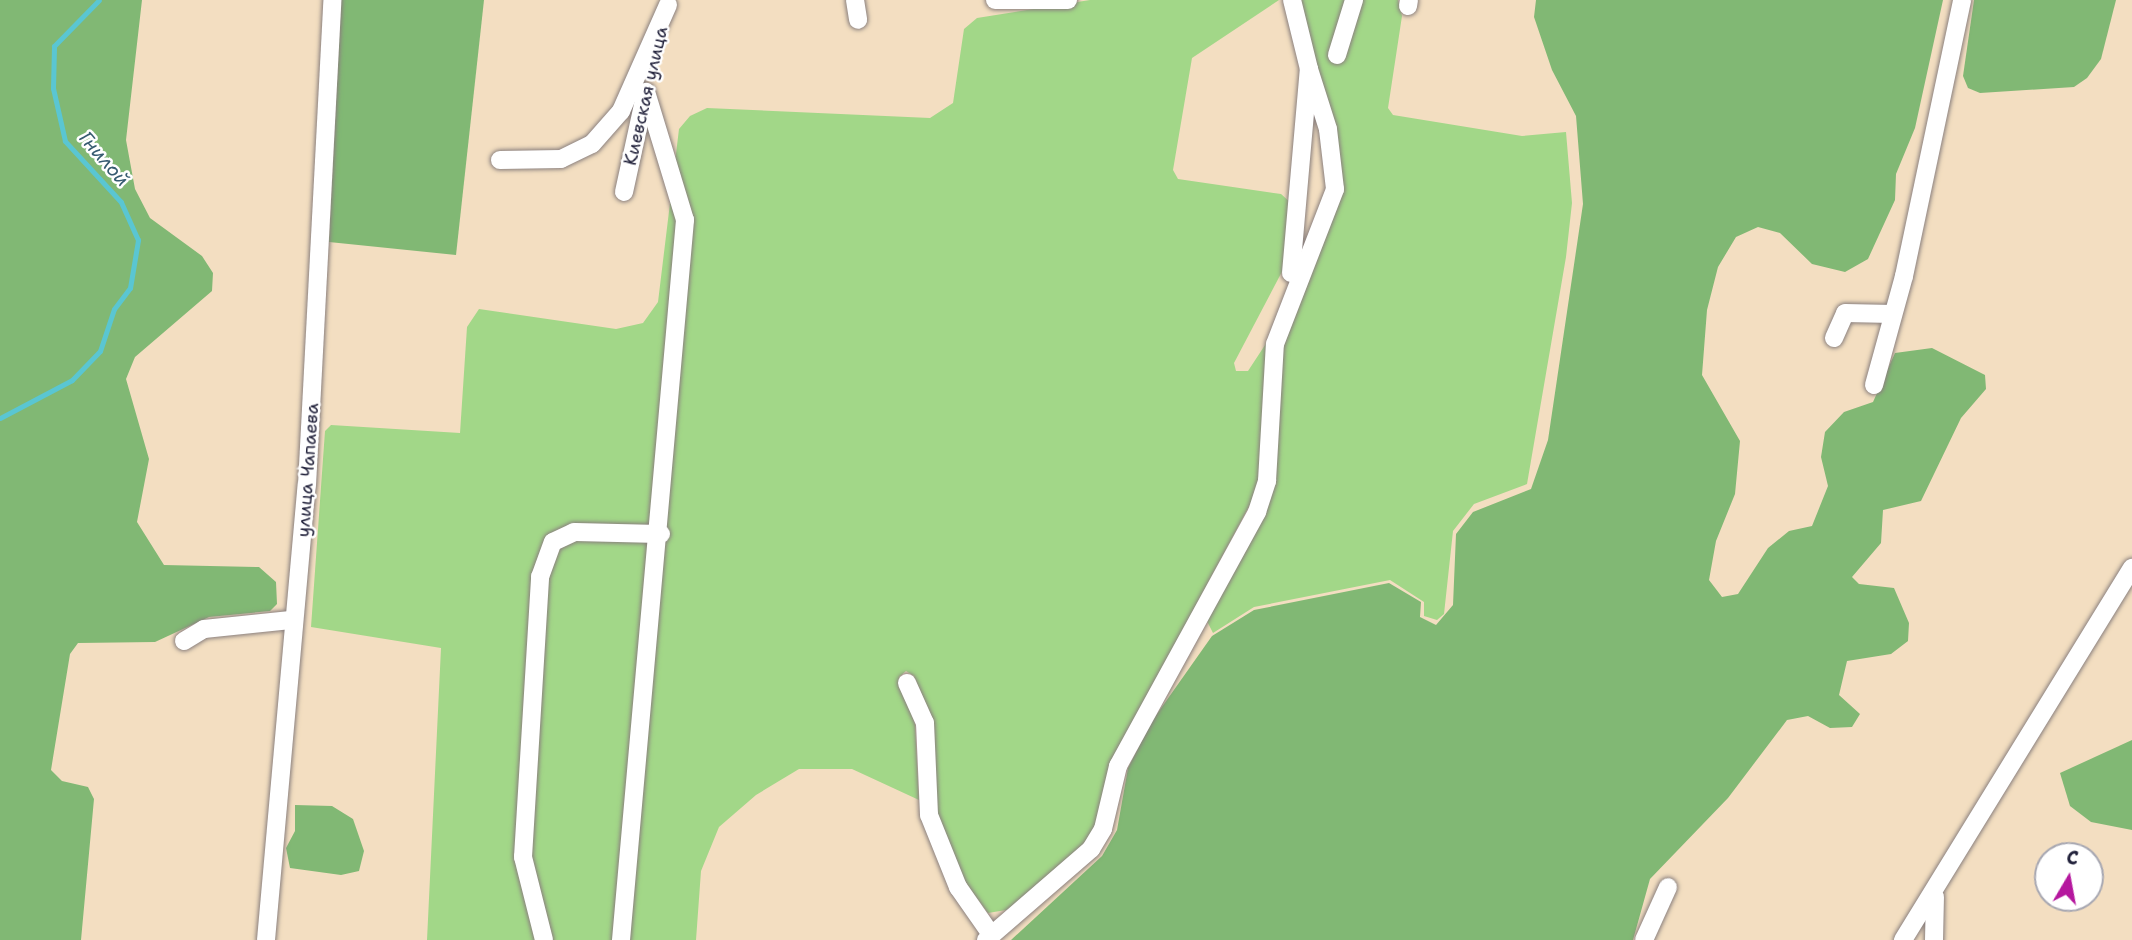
<!DOCTYPE html>
<html>
<head>
<meta charset="utf-8">
<style>
  body { margin:0 }
  #map { position:relative; width:2132px; height:940px; overflow:hidden; background:#f3dec1; font-family:"Shantell Sans",sans-serif }
  div>[style] { position:absolute }
  .green>* { inset:0; background:#a2d788 }
  .forest>* { inset:0; background:#81b874 }
  .stream>* { height:5px; margin:-2.5px; padding:0 2.5px; transform-origin:2.5px; border-radius:2.5px; background:#5ac6d2 }
  .roads { filter:drop-shadow(0 0 2px #8a807e) drop-shadow(0 0 2px #8a807e) }
  .minor>* { height:18px; margin:-9px; padding:0 9px; transform-origin:9px; border-radius:9px; background:#fff }
  span { translate:-50% -50%; white-space:nowrap; text-align:center; line-height:1.15; -webkit-text-stroke:5px #fff; paint-order:stroke }
  .street-label { font-size:18px; color:#22223b }
  .water-label { font-size:19px; color:#365b70; font-style:italic }
  .north { position:absolute; left:2034px; top:842px; width:70px; height:70px; box-sizing:border-box; background:#fff; border:2px solid #a7a7b1; border-radius:50%; rotate:10deg; font-size:19px; font-weight:700; line-height:28px; text-align:center; color:#22223b }
  .north::after { content:''; display:block; margin:auto; width:24px; height:32px; background:#b5179e; clip-path:polygon(50% 0,100% 100%,50% 72%,0 100%) }
</style>
</head>
<body>
<div id="map">
  <div class="green">
    <i style="clip-path:polygon(1090px 0,1279px 0,1192px 58px,1173px 170px,1178px 179px,1281px 194px,1291px 203px,1286px 264px,1234px 363px,1236px 371px,1248px 371px,1267px 342px,1262px 482px,1137px 715px,1100px 829px,1012px 909px,988px 913px,963px 879px,937px 814px,933px 721px,914px 676px,906px 671px,899px 677px,915px 724px,919px 800px,852px 769px,799px 769px,756px 795px,719px 827px,701px 871px,696px 940px,427px 940px,441px 648px,311px 627px,325px 431px,331px 425px,460px 433px,467px 327px,479px 309px,616px 329px,643px 323px,658px 302px,679px 129px,690px 116px,707px 108px,930px 118px,953px 103px,964px 29px,977px 18px)"></i>
    <i style="clip-path:polygon(1301px 0,1398px 0,1402px 16px,1388px 108px,1393px 115px,1522px 136px,1566px 132px,1572px 203px,1566px 257px,1527px 484px,1474px 504px,1453px 531px,1444px 614px,1437px 620px,1424px 616px,1424px 602px,1390px 580px,1254px 607px,1213px 633px,1206px 619px,1263px 514px,1283px 344px,1331px 218px,1316px 67px)"></i>
  </div>
  <div class="forest">
    <i style="clip-path:polygon(0 0,142px 0,126px 140px,135px 189px,150px 218px,202px 256px,213px 273px,212px 291px,135px 357px,126px 379px,149px 459px,137px 522px,164px 565px,259px 567px,276px 582px,277px 604px,270px 611px,209px 617px,155px 642px,78px 643px,70px 654px,51px 770px,62px 781px,88px 787px,94px 799px,81px 940px,0 940px)"></i>
    <i style="clip-path:polygon(341px 0,484px 0,456px 255px,329px 242px)"></i>
    <i style="clip-path:polygon(1536px 0,1943px 0,1915px 128px,1896px 174px,1895px 200px,1868px 259px,1845px 272px,1812px 264px,1780px 233px,1758px 227px,1736px 237px,1718px 267px,1707px 310px,1702px 375px,1740px 441px,1735px 494px,1716px 541px,1709px 580px,1722px 597px,1738px 594px,1768px 548px,1789px 531px,1812px 526px,1828px 486px,1821px 457px,1825px 432px,1844px 412px,1873px 402px,1895px 353px,1932px 348px,1985px 375px,1986px 389px,1961px 418px,1921px 501px,1883px 510px,1881px 543px,1852px 577px,1859px 584px,1894px 588px,1909px 623px,1908px 641px,1891px 654px,1847px 661px,1839px 695px,1860px 714px,1852px 727px,1830px 728px,1808px 716px,1787px 720px,1728px 798px,1650px 879px,1633px 940px,1011px 940px,1102px 856px,1117px 830px,1128px 768px,1152px 721px,1212px 636px,1254px 610px,1389px 583px,1421px 602px,1420px 617px,1436px 625px,1453px 605px,1456px 534px,1473px 512px,1531px 489px,1548px 440px,1583px 204px,1576px 116px,1552px 70px,1534px 17px)"></i>
    <i style="clip-path:polygon(1974px 0,2116px 0,2101px 59px,2087px 78px,2074px 87px,1980px 93px,1968px 88px,1963px 76px)"></i>
    <i style="clip-path:polygon(2132px 740px,2132px 830px,2091px 822px,2070px 806px,2060px 773px)"></i>
    <i style="clip-path:polygon(295px 805px,332px 806px,353px 819px,364px 851px,359px 871px,341px 875px,290px 868px,286px 848px,295px 831px)"></i>
  </div>
  <div class="stream">
    <i style="left:0;top:418px;width:81px;rotate:-27.8deg"></i>
    <i style="left:72px;top:380px;width:40px;rotate:-46deg"></i>
    <i style="left:100px;top:351px;width:44px;rotate:-71.6deg"></i>
    <i style="left:114px;top:309px;width:26px;rotate:-53deg"></i>
    <i style="left:130px;top:288px;width:49px;rotate:-80.5deg"></i>
    <i style="left:138px;top:240px;width:42px;rotate:-114.1deg"></i>
    <i style="left:121px;top:202px;width:83px;rotate:-132.6deg"></i>
    <i style="left:65px;top:141px;width:54px;rotate:-102.8deg"></i>
    <i style="left:53px;top:88px;width:42px;rotate:-88.6deg"></i>
    <i style="left:54px;top:46px;width:64px;rotate:-45.6deg"></i>
  </div>
  <div class="roads">
    <div class="minor">
      <i style="left:855px;top:0;width:20px;rotate:81deg"></i>
      <i style="left:995px;top:0;width:73px"></i>
      <i style="left:1408px;top:6px;width:6px;rotate:-81deg"></i>
      <i style="left:1337px;top:55px;width:58px;rotate:-72.8deg"></i>
      <i style="left:500px;top:160px;width:61px;rotate:-0.9deg"></i>
      <i style="left:561px;top:159px;width:34px;rotate:-26deg"></i>
      <i style="left:592px;top:144px;width:44px;rotate:-48.7deg"></i>
      <i style="left:621px;top:111px;width:116px;rotate:-66.1deg"></i>
      <i style="left:624px;top:192px;width:98px;rotate:-77.7deg"></i>
      <i style="left:1291px;top:273px;width:205px;rotate:-85deg"></i>
      <i style="left:1309px;top:69px;width:71px;rotate:-103.8deg"></i>
      <i style="left:1834px;top:338px;width:27px;rotate:-66deg"></i>
      <i style="left:1845px;top:313px;width:48px;rotate:1.2deg"></i>
      <i style="left:1874px;top:385px;width:113px;rotate:-74.6deg"></i>
      <i style="left:1904px;top:276px;width:282px;rotate:-78.1deg"></i>
      <i style="left:184px;top:641px;width:23px;rotate:-31deg"></i>
      <i style="left:204px;top:629px;width:87px;rotate:-5.9deg"></i>
      <i style="left:907px;top:683px;width:44px;rotate:65.8deg"></i>
      <i style="left:925px;top:723px;width:92px;rotate:87.5deg"></i>
      <i style="left:929px;top:815px;width:78px;rotate:68.1deg"></i>
      <i style="left:958px;top:887px;width:56px;rotate:55.2deg"></i>
      <i style="left:266px;top:940px;width:457px;rotate:-84.9deg"></i>
      <i style="left:307px;top:485px;width:486px;rotate:-87deg"></i>
      <i style="left:544px;top:940px;width:86px;rotate:-104.2deg"></i>
      <i style="left:523px;top:857px;width:281px;rotate:-86.5deg"></i>
      <i style="left:540px;top:577px;width:37px;rotate:-70deg"></i>
      <i style="left:553px;top:542px;width:23px;rotate:-25deg"></i>
      <i style="left:574px;top:532px;width:87px;rotate:1.3deg"></i>
      <i style="left:621px;top:940px;width:723px;rotate:-84.92deg"></i>
      <i style="left:685px;top:220px;width:134px;rotate:-106.9deg"></i>
      <i style="left:986px;top:940px;width:139px;rotate:-40.9deg"></i>
      <i style="left:1091px;top:849px;width:23px;rotate:-59deg"></i>
      <i style="left:1103px;top:829px;width:65px;rotate:-76.6deg"></i>
      <i style="left:1118px;top:766px;width:290px;rotate:-61.3deg"></i>
      <i style="left:1257px;top:512px;width:33px;rotate:-72deg"></i>
      <i style="left:1267px;top:481px;width:137px;rotate:-86.7deg"></i>
      <i style="left:1275px;top:344px;width:166px;rotate:-68.8deg"></i>
      <i style="left:1335px;top:189px;width:60px;rotate:-96.7deg"></i>
      <i style="left:1328px;top:129px;width:63px;rotate:-107.6deg"></i>
      <i style="left:1644px;top:940px;width:58px;rotate:-65.6deg"></i>
      <i style="left:1903px;top:940px;width:437px;rotate:-58.4deg"></i>
      <i style="left:1934px;top:940px;width:43px;rotate:-88.7deg"></i>
    </div>
  </div>
  <div class="street-label">
    <span style="left:646px;top:96px;rotate:-77deg">Киевская улица</span>
    <span style="left:308px;top:470px;rotate:-86deg">улица Чапаева</span>
  </div>
  <div class="water-label">
    <span style="left:104px;top:159px;rotate:49deg">Гнилой</span>
  </div>
  <div class="north">С</div>
</div>
</body>
</html>
